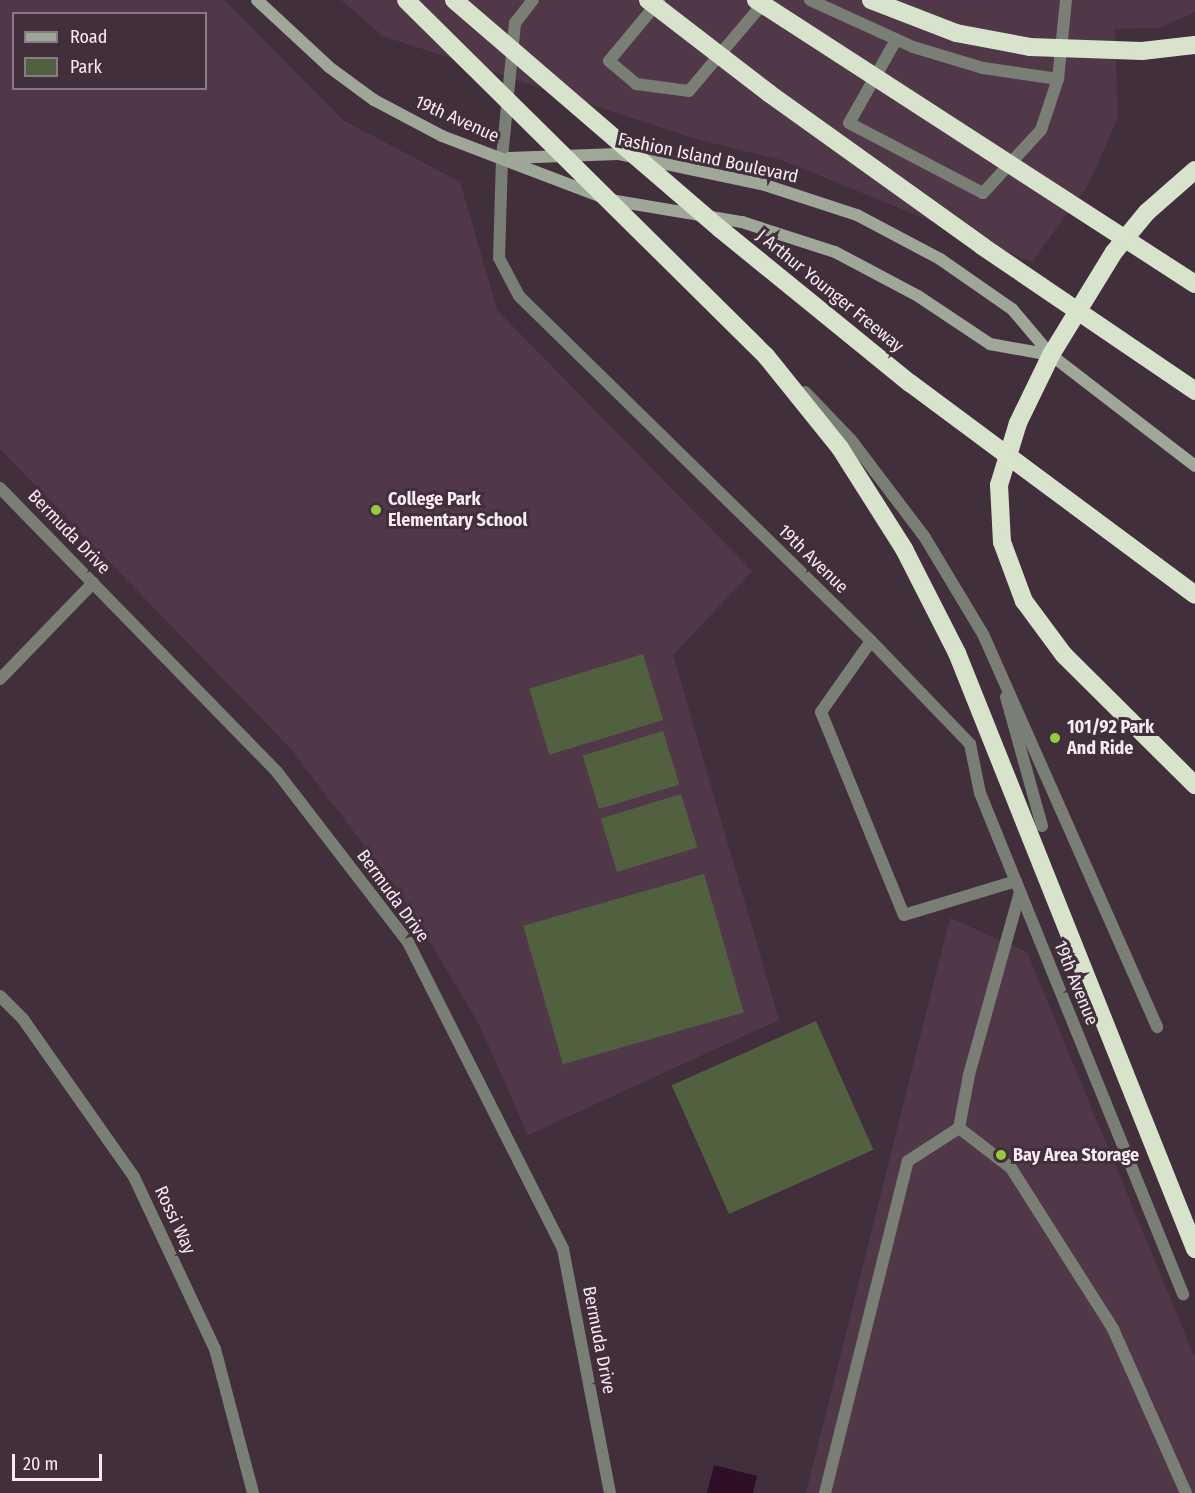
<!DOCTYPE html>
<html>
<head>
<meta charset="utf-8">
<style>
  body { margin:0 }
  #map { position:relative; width:1195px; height:1493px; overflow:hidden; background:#422f3c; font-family:"Fira Sans Condensed",sans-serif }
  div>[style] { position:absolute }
  .built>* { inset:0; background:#503849 }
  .green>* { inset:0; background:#51603f; transform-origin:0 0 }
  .water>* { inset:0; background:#2f0e28 }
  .lane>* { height:12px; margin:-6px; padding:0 6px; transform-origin:6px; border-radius:6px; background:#7a7f75 }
  .street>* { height:12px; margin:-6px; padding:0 6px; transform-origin:6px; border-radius:6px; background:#7a7f75 }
  .secondary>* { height:12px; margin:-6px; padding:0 6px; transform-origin:6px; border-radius:6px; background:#9fa798 }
  .highway>* { height:18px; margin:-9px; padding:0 9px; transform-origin:9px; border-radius:9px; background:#d7e3cb }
  .highway-bridge>* { height:18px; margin:-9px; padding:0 9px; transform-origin:9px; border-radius:9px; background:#d7e3cb }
  .dots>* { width:16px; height:16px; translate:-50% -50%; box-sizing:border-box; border:3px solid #422f3c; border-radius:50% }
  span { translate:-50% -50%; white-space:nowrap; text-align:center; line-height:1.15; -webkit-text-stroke:6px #422f3c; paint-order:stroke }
  .street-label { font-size:18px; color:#f7eaf3 }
  .poi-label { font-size:18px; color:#f7eaf3; font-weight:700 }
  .left { translate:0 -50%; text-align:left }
  .legend { position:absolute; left:12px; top:12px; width:195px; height:78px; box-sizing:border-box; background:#422f3c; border:2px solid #8a7a85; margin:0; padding:8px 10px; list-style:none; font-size:18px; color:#f7eaf3 }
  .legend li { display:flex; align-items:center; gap:12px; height:30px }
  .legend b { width:30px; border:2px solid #8a7a85 }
  .scale { position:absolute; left:12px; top:1454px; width:90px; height:27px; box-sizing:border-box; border:3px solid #f7eaf3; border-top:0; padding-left:8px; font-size:18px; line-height:21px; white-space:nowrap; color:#f7eaf3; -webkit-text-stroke:4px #422f3c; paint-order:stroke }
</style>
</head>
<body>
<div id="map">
  <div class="built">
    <i style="clip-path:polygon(evenodd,0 0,224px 0,343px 120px,460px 182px,497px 310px,752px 571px,673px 655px,779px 1020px,528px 1135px,479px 1024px,399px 891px,291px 749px,0 449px,0 0,14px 14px,206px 14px,206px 88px,14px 88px,14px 14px)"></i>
    <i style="clip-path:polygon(341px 0,1195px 0,1195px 12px,1159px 28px,1115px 29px,1118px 118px,1088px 185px,1032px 262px,781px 160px,696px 139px,383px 36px)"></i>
    <i style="clip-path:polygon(950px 918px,1027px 952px,1195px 1358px,1195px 1493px,806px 1493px)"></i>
  </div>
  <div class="green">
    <i style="left:643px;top:654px;width:69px;height:119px;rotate:73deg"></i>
    <i style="left:663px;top:731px;width:56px;height:84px;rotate:73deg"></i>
    <i style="left:681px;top:794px;width:56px;height:84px;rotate:73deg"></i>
    <i style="left:704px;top:874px;width:144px;height:188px;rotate:74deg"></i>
    <i style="left:816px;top:1021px;width:141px;height:158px;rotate:66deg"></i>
  </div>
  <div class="water">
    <i style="clip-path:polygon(714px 1465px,757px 1476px,753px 1493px,707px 1493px)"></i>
  </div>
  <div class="lane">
    <i style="left:810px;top:0;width:113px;rotate:24.5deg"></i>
    <i style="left:913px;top:47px;width:73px;rotate:16.7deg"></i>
    <i style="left:983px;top:68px;width:76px;rotate:8.3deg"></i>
    <i style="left:659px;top:1px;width:78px;rotate:129.8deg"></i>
    <i style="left:609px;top:61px;width:35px;rotate:40deg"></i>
    <i style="left:636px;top:84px;width:53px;rotate:7.5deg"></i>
    <i style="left:689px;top:91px;width:119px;rotate:-49.8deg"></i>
    <i style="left:896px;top:40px;width:95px;rotate:119.5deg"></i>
    <i style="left:849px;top:123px;width:151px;rotate:27.6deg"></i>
    <i style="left:983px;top:193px;width:86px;rotate:-47.4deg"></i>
    <i style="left:1041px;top:130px;width:54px;rotate:-71.6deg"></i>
    <i style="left:1058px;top:79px;width:79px;rotate:-84.2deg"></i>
    <i style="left:502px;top:158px;width:136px;rotate:-84.5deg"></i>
    <i style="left:515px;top:23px;width:29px;rotate:-52deg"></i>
    <i style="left:805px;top:392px;width:66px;rotate:46.2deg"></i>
    <i style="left:851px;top:440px;width:121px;rotate:52.8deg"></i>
    <i style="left:924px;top:536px;width:114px;rotate:59deg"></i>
    <i style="left:983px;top:634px;width:430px;rotate:66.1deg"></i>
    <i style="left:871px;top:641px;width:87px;rotate:125.2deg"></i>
    <i style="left:821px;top:712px;width:219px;rotate:67.8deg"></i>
    <i style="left:904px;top:915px;width:117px;rotate:-16.9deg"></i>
    <i style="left:1006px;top:697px;width:134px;rotate:74.4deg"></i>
    <i style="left:1020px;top:892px;width:190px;rotate:105.6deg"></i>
    <i style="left:969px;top:1075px;width:54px;rotate:100.7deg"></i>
    <i style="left:959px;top:1128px;width:66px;rotate:37.6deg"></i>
    <i style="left:1011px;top:1168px;width:191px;rotate:57.6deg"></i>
    <i style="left:1113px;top:1329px;width:180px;rotate:66deg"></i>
    <i style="left:825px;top:1493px;width:342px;rotate:-76deg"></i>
    <i style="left:908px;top:1161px;width:61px;rotate:-32.9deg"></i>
  </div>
  <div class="street">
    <i style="left:502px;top:158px;width:100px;rotate:91.7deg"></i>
    <i style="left:499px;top:258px;width:43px;rotate:62.2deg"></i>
    <i style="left:519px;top:296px;width:493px;rotate:44.4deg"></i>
    <i style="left:871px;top:641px;width:143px;rotate:46.1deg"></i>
    <i style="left:970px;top:744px;width:50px;rotate:78.5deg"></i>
    <i style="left:980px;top:793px;width:541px;rotate:67.94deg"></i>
    <i style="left:0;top:488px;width:397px;rotate:45.7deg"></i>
    <i style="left:277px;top:772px;width:215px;rotate:52.4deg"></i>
    <i style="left:408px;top:942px;width:344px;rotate:63.2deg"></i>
    <i style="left:563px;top:1249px;width:248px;rotate:79.1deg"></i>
    <i style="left:0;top:679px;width:134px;rotate:-45.9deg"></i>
    <i style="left:0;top:996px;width:33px;rotate:45deg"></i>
    <i style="left:23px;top:1019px;width:193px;rotate:54.9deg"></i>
    <i style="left:134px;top:1177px;width:190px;rotate:64.8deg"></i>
    <i style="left:215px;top:1349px;width:149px;rotate:75.2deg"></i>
  </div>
  <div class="secondary">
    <i style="left:257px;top:0;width:98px;rotate:42.9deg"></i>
    <i style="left:329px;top:67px;width:56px;rotate:36.3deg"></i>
    <i style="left:374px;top:100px;width:77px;rotate:27.9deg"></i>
    <i style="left:442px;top:136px;width:180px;rotate:20.9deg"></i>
    <i style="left:610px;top:200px;width:134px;rotate:9.5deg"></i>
    <i style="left:742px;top:222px;width:98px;rotate:17.9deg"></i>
    <i style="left:835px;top:252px;width:94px;rotate:27.9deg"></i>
    <i style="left:918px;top:296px;width:87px;rotate:33.7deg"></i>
    <i style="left:990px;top:344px;width:62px;rotate:10.2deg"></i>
    <i style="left:509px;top:158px;width:109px;rotate:-2.1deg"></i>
    <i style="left:618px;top:154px;width:150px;rotate:11.9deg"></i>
    <i style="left:765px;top:185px;width:97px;rotate:18.1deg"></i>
    <i style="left:857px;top:215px;width:94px;rotate:27.9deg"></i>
    <i style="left:940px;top:259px;width:88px;rotate:34.8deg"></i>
    <i style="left:1012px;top:309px;width:60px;rotate:49.7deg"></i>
    <i style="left:1051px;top:355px;width:182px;rotate:37.6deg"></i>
  </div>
  <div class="highway">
    <i style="left:1195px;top:170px;width:64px;rotate:138.8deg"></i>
    <i style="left:1147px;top:212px;width:52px;rotate:129.5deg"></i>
    <i style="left:1114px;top:252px;width:121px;rotate:121.5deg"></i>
    <i style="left:1051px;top:355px;width:76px;rotate:115.9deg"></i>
    <i style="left:1018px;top:423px;width:65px;rotate:107deg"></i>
    <i style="left:999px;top:485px;width:57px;rotate:87deg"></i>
    <i style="left:1002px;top:542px;width:63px;rotate:69.6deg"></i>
    <i style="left:1024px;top:601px;width:67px;rotate:53.5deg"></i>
    <i style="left:1064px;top:655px;width:185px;rotate:44.8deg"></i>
  </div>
  <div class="highway-bridge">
    <i style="left:406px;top:0;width:506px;rotate:44.68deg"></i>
    <i style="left:766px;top:356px;width:118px;rotate:51.2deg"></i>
    <i style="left:840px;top:448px;width:120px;rotate:57.6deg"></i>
    <i style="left:904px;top:549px;width:117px;rotate:63deg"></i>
    <i style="left:957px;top:653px;width:642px;rotate:68.23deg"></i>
    <i style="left:454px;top:0;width:350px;rotate:40.7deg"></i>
    <i style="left:719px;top:228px;width:246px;rotate:39.1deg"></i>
    <i style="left:910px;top:383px;width:355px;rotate:36.6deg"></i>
    <i style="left:648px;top:0;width:154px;rotate:37.6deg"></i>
    <i style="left:770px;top:94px;width:261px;rotate:35.6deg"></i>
    <i style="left:982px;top:246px;width:258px;rotate:34.2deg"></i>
    <i style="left:756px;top:0;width:523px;rotate:32.9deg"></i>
    <i style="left:871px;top:0;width:91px;rotate:21.2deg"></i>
    <i style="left:956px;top:33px;width:75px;rotate:10.7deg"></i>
    <i style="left:1030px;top:47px;width:112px;rotate:2deg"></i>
    <i style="left:1142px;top:51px;width:53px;rotate:-6.5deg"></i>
  </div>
  <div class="dots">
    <i style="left:376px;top:510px;background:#94cc3c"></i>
    <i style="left:1055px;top:738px;background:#94cc3c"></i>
    <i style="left:1001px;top:1155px;background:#94cc3c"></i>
  </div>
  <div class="street-label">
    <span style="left:457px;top:119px;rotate:24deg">19th Avenue</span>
    <span style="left:708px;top:158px;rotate:12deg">Fashion Island Boulevard</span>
    <span style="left:830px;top:291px;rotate:39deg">J Arthur Younger Freeway</span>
    <span style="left:69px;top:532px;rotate:46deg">Bermuda Drive</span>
    <span style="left:813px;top:559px;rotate:44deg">19th Avenue</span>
    <span style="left:393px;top:896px;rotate:54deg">Bermuda Drive</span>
    <span style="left:1076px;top:983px;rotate:68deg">19th Avenue</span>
    <span style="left:175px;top:1220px;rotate:65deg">Rossi Way</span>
    <span style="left:599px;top:1340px;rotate:79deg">Bermuda Drive</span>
  </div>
  <div class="poi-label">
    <span class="left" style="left:388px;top:510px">College Park<br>Elementary School</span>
    <span class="left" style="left:1067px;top:738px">101/92 Park<br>And Ride</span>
    <span class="left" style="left:1013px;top:1155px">Bay Area Storage</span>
  </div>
  <ul class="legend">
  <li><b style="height:8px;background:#9fa798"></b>Road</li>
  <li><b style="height:16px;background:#51603f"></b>Park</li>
  </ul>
  <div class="scale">20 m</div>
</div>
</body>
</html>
